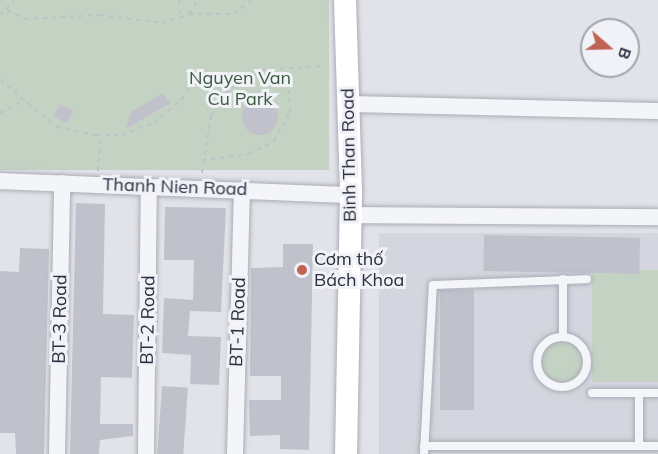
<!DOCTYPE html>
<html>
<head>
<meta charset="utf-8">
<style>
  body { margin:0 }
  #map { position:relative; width:658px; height:454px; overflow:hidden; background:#e2e3e9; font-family:Mulish,sans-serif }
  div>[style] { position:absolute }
  .built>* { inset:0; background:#d4d5de; transform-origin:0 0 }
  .green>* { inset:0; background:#c4d2c4; transform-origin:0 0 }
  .round { border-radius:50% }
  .building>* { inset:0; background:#c0c1cb; transform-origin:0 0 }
  .path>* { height:2px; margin-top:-1px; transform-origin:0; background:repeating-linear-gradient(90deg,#c0c1c8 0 4.5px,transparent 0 9px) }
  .roads { filter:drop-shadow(0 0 2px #abacb6) drop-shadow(0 0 2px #abacb6) }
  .lane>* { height:8px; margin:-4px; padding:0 4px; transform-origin:4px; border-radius:4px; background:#f4f5f8 }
  .lane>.ring { margin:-4px; padding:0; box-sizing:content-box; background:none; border:8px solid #f4f5f8; border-radius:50% }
  .street>* { height:16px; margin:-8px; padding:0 8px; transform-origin:8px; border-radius:8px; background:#f4f5f8 }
  .secondary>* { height:22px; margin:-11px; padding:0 11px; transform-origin:11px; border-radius:11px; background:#fff }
  .dots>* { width:16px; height:16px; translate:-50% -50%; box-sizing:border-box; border:3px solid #f1f2f7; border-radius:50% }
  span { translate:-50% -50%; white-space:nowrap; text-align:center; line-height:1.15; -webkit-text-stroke:6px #f1f2f7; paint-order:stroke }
  .park-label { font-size:18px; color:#3a5a3e }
  .street-label { font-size:18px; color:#2c2d3f }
  .poi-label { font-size:18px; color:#2c2d3f }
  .left { translate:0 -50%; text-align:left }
  .north { position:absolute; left:580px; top:18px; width:60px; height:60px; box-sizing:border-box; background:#f1f2f7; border:2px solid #a2a3ad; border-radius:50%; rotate:110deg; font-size:16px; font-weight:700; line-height:24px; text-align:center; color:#2c2d3f }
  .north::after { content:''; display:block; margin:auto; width:21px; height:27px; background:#c16354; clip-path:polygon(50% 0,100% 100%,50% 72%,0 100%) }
</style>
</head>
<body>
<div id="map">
  <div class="built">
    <i style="left:379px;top:233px;width:279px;height:221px"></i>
  </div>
  <div class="green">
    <i style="left:0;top:0;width:329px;height:170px"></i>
    <i style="left:592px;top:270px;width:66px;height:112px"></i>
    <i class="round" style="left:542px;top:341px;width:42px;height:42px"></i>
  </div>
  <div class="building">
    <i style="clip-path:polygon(163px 93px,170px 103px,126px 129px,131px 112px)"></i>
    <i class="round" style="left:242px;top:99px;width:36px;height:36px"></i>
    <i style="left:60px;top:104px;width:15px;height:14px;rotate:28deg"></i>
    <i style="clip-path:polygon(76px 203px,105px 204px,103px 314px,134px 315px,132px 378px,101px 377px,100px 424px,133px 424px,133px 436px,100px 440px,99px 454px,70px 454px)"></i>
    <i style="clip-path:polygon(165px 207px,226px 208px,221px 312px,190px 311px,188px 336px,221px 337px,219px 385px,190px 384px,191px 355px,162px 353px,164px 298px,193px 300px,194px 260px,164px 260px)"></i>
    <i style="left:484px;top:235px;width:156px;height:36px;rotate:1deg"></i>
    <i style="clip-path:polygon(283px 244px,313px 244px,309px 450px,280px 449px,280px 435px,250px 436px,249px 400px,281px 400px,281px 376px,250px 376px,251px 268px,283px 267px)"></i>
    <i style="clip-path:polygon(20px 248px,49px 249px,44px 454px,16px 454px,15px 433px,0 433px,0 271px,19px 272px)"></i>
    <i style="left:474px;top:290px;width:120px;height:34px;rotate:90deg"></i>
    <i style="left:162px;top:386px;width:26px;height:68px;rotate:4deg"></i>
  </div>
  <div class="path">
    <i style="left:179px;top:0;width:16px;rotate:83deg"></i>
    <i style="left:7px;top:10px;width:20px;rotate:27deg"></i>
    <i style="left:25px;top:19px;width:75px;rotate:-3.1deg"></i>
    <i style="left:100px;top:15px;width:63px;rotate:7.4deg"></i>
    <i style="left:162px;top:23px;width:28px;rotate:-18deg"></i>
    <i style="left:189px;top:14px;width:45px"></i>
    <i style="left:234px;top:14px;width:22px;rotate:-39deg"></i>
    <i style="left:189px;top:14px;width:17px;rotate:-57deg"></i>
    <i style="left:0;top:15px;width:21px;rotate:-45deg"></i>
    <i style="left:0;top:80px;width:74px;rotate:39.5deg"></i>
    <i style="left:57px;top:127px;width:40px;rotate:12deg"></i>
    <i style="left:96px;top:135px;width:26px"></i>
    <i style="left:122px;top:135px;width:34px;rotate:-21deg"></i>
    <i style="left:154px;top:123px;width:35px;rotate:-40deg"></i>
    <i style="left:181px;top:100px;width:32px;rotate:-55deg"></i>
    <i style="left:199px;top:74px;width:33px;rotate:33deg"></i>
    <i style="left:0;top:113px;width:26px;rotate:-28deg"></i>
    <i style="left:202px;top:160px;width:47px;rotate:-7.3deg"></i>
    <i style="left:249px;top:154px;width:28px;rotate:-27deg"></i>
    <i style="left:274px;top:141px;width:33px;rotate:-61deg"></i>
    <i style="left:290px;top:112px;width:46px;rotate:-93.7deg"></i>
    <i style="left:98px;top:171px;width:36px;rotate:-85deg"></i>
    <i style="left:202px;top:173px;width:58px;rotate:-81deg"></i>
    <i style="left:211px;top:116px;width:34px;rotate:-56deg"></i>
    <i style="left:230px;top:88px;width:37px;rotate:-29deg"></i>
    <i style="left:262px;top:70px;width:60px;rotate:-3.8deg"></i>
  </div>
  <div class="roads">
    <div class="lane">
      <i style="left:563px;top:279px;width:58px;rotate:90deg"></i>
      <i class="ring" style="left:537px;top:337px;width:42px;height:42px"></i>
      <i style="left:592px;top:393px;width:66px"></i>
      <i style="left:639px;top:393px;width:53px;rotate:90deg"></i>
      <i style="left:424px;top:446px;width:234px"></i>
      <i style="left:424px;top:454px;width:169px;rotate:-87deg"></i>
      <i style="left:433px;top:285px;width:154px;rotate:-2.2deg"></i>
    </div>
    <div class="street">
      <i style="left:348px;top:104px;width:310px;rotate:1.3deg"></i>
      <i style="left:0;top:181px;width:351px;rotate:2.3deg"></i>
      <i style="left:350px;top:215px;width:308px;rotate:0.4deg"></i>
      <i style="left:57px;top:454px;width:271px;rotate:-88.9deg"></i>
      <i style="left:146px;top:454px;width:267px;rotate:-89.4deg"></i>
      <i style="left:235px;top:454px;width:264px;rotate:-88.5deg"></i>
    </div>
    <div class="secondary">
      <i style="left:345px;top:0;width:195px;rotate:88.2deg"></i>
      <i style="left:351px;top:195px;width:259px;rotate:91.1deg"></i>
    </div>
  </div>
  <div class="dots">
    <i style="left:302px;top:270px;background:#c16354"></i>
  </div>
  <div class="park-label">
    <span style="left:240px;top:89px">Nguyen Van<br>Cu Park</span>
  </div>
  <div class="street-label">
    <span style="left:349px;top:155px;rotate:-91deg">Binh Than Road</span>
    <span style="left:175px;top:187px;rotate:2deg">Thanh Nien Road</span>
    <span style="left:60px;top:319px;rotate:-89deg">BT-3 Road</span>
    <span style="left:148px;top:320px;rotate:-89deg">BT-2 Road</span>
    <span style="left:238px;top:322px;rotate:-88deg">BT-1 Road</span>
  </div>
  <div class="poi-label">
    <span class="left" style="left:314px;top:270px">Cơm thố<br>Bách Khoa</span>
  </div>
  <div class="north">B</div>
</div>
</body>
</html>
